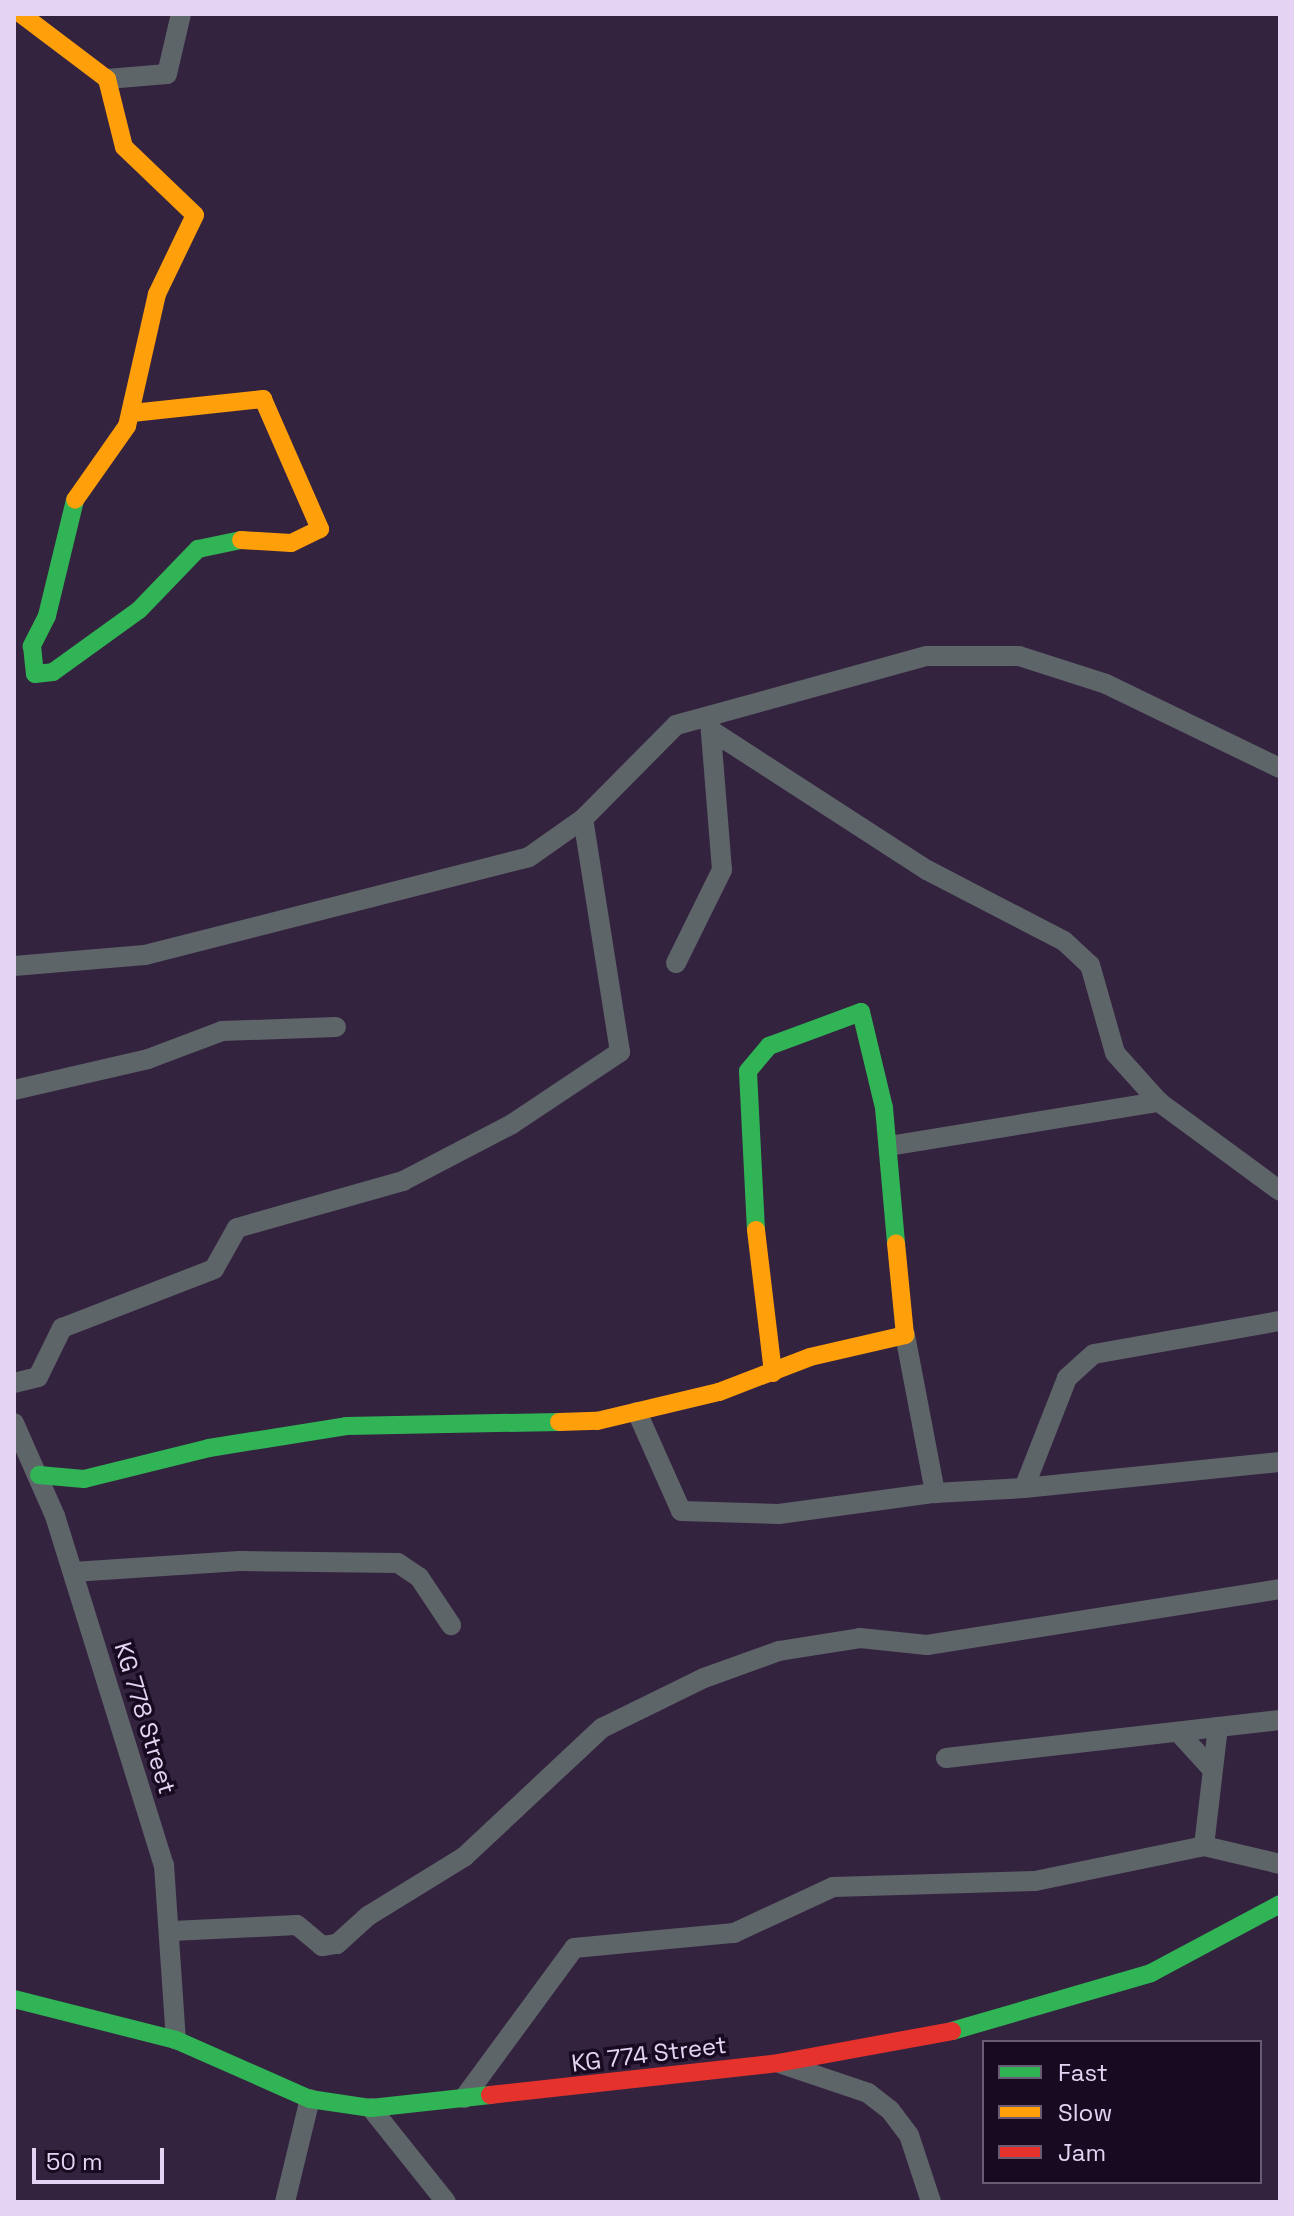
<!DOCTYPE html>
<html>
<head>
<meta charset="utf-8">
<style>
  body { margin:0 }
  #map { position:relative; width:1294px; height:2216px; overflow:hidden; background:#34233f; font-family:"Space Grotesk",sans-serif }
  div>[style] { position:absolute }
  .street>* { height:20px; margin:-10px; padding:0 10px; transform-origin:10px; border-radius:10px; background:#5e6569 }
  .fast>* { height:18px; margin:-9px; padding:0 9px; transform-origin:9px; border-radius:9px; background:#30b455 }
  .slow>* { height:18px; margin:-9px; padding:0 9px; transform-origin:9px; border-radius:9px; background:#ff9f0a }
  .jam>* { height:18px; margin:-9px; padding:0 9px; transform-origin:9px; border-radius:9px; background:#e5322d }
  span { translate:-50% -50%; white-space:nowrap; text-align:center; line-height:1.15; -webkit-text-stroke:7px #180b21; paint-order:stroke }
  .street-label { font-size:24px; color:#e4d3f2 }
  .frame { position:absolute; inset:0; border:16px solid #e4d3f2; pointer-events:none }
  .legend { position:absolute; left:982px; top:2040px; width:280px; height:144px; box-sizing:border-box; background:#180b21; border:2px solid #6a5b75; margin:0; padding:10px 14px; list-style:none; font-size:24px; color:#e4d3f2 }
  .legend li { display:flex; align-items:center; gap:16px; height:40px }
  .legend b { width:40px; border:2px solid #6a5b75 }
  .scale { position:absolute; left:32px; top:2148px; width:132px; height:36px; box-sizing:border-box; border:4px solid #e4d3f2; border-top:0; padding-left:10px; font-size:24px; line-height:28px; white-space:nowrap; color:#e4d3f2; -webkit-text-stroke:6px #180b21; paint-order:stroke }
</style>
</head>
<body>
<div id="map">
  <div class="street">
    <i style="left:107px;top:79px;width:60px;rotate:-4.8deg"></i>
    <i style="left:167px;top:74px;width:62px;rotate:-76.9deg"></i>
    <i style="left:712px;top:731px;width:256px;rotate:32.9deg"></i>
    <i style="left:927px;top:870px;width:154px;rotate:27.4deg"></i>
    <i style="left:1064px;top:941px;width:35px;rotate:43deg"></i>
    <i style="left:1090px;top:965px;width:91px;rotate:74.1deg"></i>
    <i style="left:1115px;top:1053px;width:66px;rotate:48.1deg"></i>
    <i style="left:676px;top:963px;width:104px;rotate:-63.7deg"></i>
    <i style="left:722px;top:870px;width:148px;rotate:-94.6deg"></i>
    <i style="left:14px;top:966px;width:131px;rotate:-4.8deg"></i>
    <i style="left:145px;top:955px;width:396px;rotate:-14.3deg"></i>
    <i style="left:529px;top:857px;width:66px;rotate:-35.1deg"></i>
    <i style="left:583px;top:819px;width:132px;rotate:-45.3deg"></i>
    <i style="left:676px;top:725px;width:260px;rotate:-15.4deg"></i>
    <i style="left:927px;top:656px;width:92px"></i>
    <i style="left:1019px;top:656px;width:91px;rotate:17.8deg"></i>
    <i style="left:1106px;top:684px;width:193px;rotate:25.8deg"></i>
    <i style="left:14px;top:1090px;width:138px;rotate:-13deg"></i>
    <i style="left:148px;top:1059px;width:79px;rotate:-20.7deg"></i>
    <i style="left:222px;top:1031px;width:114px;rotate:-2deg"></i>
    <i style="left:889px;top:1146px;width:274px;rotate:-9.3deg"></i>
    <i style="left:1159px;top:1102px;width:150px;rotate:36.3deg"></i>
    <i style="left:905px;top:1335px;width:161px;rotate:79.2deg"></i>
    <i style="left:935px;top:1493px;width:89px;rotate:-3.2deg"></i>
    <i style="left:1024px;top:1488px;width:118px;rotate:-68.6deg"></i>
    <i style="left:1067px;top:1378px;width:36px;rotate:-42deg"></i>
    <i style="left:1094px;top:1354px;width:189px;rotate:-10.1deg"></i>
    <i style="left:14px;top:1383px;width:25px;rotate:-14deg"></i>
    <i style="left:38px;top:1377px;width:55px;rotate:-63.9deg"></i>
    <i style="left:62px;top:1328px;width:163px;rotate:-21.2deg"></i>
    <i style="left:214px;top:1269px;width:47px;rotate:-60.7deg"></i>
    <i style="left:237px;top:1228px;width:173px;rotate:-15.8deg"></i>
    <i style="left:403px;top:1181px;width:123px;rotate:-27.6deg"></i>
    <i style="left:512px;top:1124px;width:130px;rotate:-33.7deg"></i>
    <i style="left:620px;top:1052px;width:236px;rotate:-99deg"></i>
    <i style="left:637px;top:1412px;width:108px;rotate:66deg"></i>
    <i style="left:681px;top:1511px;width:98px;rotate:1.8deg"></i>
    <i style="left:779px;top:1514px;width:157px;rotate:-7.7deg"></i>
    <i style="left:14px;top:1423px;width:102px;rotate:66.2deg"></i>
    <i style="left:55px;top:1516px;width:366px;rotate:72.7deg"></i>
    <i style="left:164px;top:1865px;width:175px;rotate:86.1deg"></i>
    <i style="left:1024px;top:1488px;width:257px;rotate:-5.8deg"></i>
    <i style="left:73px;top:1572px;width:167px;rotate:-3.8deg"></i>
    <i style="left:240px;top:1561px;width:158px;rotate:0.7deg"></i>
    <i style="left:398px;top:1563px;width:25px;rotate:34deg"></i>
    <i style="left:419px;top:1577px;width:58px;rotate:56.3deg"></i>
    <i style="left:1180px;top:1734px;width:47px;rotate:47.6deg"></i>
    <i style="left:946px;top:1758px;width:336px;rotate:-6.5deg"></i>
    <i style="left:1204px;top:1846px;width:78px;rotate:13.3deg"></i>
    <i style="left:172px;top:1931px;width:125px;rotate:-2.7deg"></i>
    <i style="left:297px;top:1925px;width:33px;rotate:40deg"></i>
    <i style="left:322px;top:1946px;width:15px;rotate:-8deg"></i>
    <i style="left:337px;top:1944px;width:42px;rotate:-42.1deg"></i>
    <i style="left:368px;top:1916px;width:113px;rotate:-31.6deg"></i>
    <i style="left:464px;top:1857px;width:189px;rotate:-43.1deg"></i>
    <i style="left:602px;top:1728px;width:114px;rotate:-26.1deg"></i>
    <i style="left:704px;top:1678px;width:80px;rotate:-19.8deg"></i>
    <i style="left:779px;top:1651px;width:82px;rotate:-9.1deg"></i>
    <i style="left:860px;top:1638px;width:67px;rotate:6deg"></i>
    <i style="left:927px;top:1645px;width:357px;rotate:-9deg"></i>
    <i style="left:782px;top:2064px;width:91px;rotate:18.6deg"></i>
    <i style="left:868px;top:2093px;width:28px;rotate:38deg"></i>
    <i style="left:890px;top:2110px;width:31px;rotate:53deg"></i>
    <i style="left:909px;top:2135px;width:71px;rotate:71.8deg"></i>
    <i style="left:464px;top:2098px;width:186px;rotate:-53.7deg"></i>
    <i style="left:574px;top:1948px;width:161px;rotate:-5.4deg"></i>
    <i style="left:734px;top:1933px;width:109px;rotate:-24.9deg"></i>
    <i style="left:833px;top:1887px;width:202px;rotate:-1.7deg"></i>
    <i style="left:1035px;top:1881px;width:173px;rotate:-11.7deg"></i>
    <i style="left:1204px;top:1846px;width:120px;rotate:-83.3deg"></i>
    <i style="left:371px;top:2108px;width:120px;rotate:51.4deg"></i>
    <i style="left:285px;top:2202px;width:106px;rotate:-76.4deg"></i>
  </div>
  <div class="fast">
    <i style="left:75px;top:500px;width:119px;rotate:103.6deg"></i>
    <i style="left:47px;top:616px;width:34px;rotate:117deg"></i>
    <i style="left:32px;top:646px;width:28px;rotate:84deg"></i>
    <i style="left:35px;top:674px;width:18px;rotate:-6deg"></i>
    <i style="left:53px;top:672px;width:106px;rotate:-35.8deg"></i>
    <i style="left:139px;top:610px;width:85px;rotate:-46deg"></i>
    <i style="left:198px;top:549px;width:44px;rotate:-11.8deg"></i>
    <i style="left:756px;top:1230px;width:159px;rotate:-92.9deg"></i>
    <i style="left:748px;top:1071px;width:33px;rotate:-50deg"></i>
    <i style="left:769px;top:1046px;width:98px;rotate:-20.3deg"></i>
    <i style="left:861px;top:1012px;width:99px;rotate:76.5deg"></i>
    <i style="left:884px;top:1108px;width:136px;rotate:84.9deg"></i>
    <i style="left:39px;top:1475px;width:45px;rotate:5.1deg"></i>
    <i style="left:84px;top:1479px;width:129px;rotate:-13.9deg"></i>
    <i style="left:209px;top:1448px;width:139px;rotate:-9.1deg"></i>
    <i style="left:346px;top:1426px;width:213px;rotate:-1.1deg"></i>
    <i style="left:14px;top:1999px;width:167px;rotate:14.2deg"></i>
    <i style="left:176px;top:2040px;width:146px;rotate:23.8deg"></i>
    <i style="left:310px;top:2099px;width:62px;rotate:8.4deg"></i>
    <i style="left:371px;top:2108px;width:120px;rotate:-6.2deg"></i>
    <i style="left:952px;top:2031px;width:207px;rotate:-16.2deg"></i>
    <i style="left:1151px;top:1973px;width:146px;rotate:-28.1deg"></i>
  </div>
  <div class="slow">
    <i style="left:21px;top:14px;width:108px;rotate:37.1deg"></i>
    <i style="left:107px;top:79px;width:70px;rotate:76deg"></i>
    <i style="left:124px;top:147px;width:98px;rotate:43.8deg"></i>
    <i style="left:195px;top:215px;width:88px;rotate:115.7deg"></i>
    <i style="left:157px;top:294px;width:135px;rotate:102.8deg"></i>
    <i style="left:127px;top:426px;width:90px;rotate:125.1deg"></i>
    <i style="left:132px;top:413px;width:132px;rotate:-6.1deg"></i>
    <i style="left:263px;top:399px;width:142px;rotate:66.3deg"></i>
    <i style="left:320px;top:529px;width:32px;rotate:154deg"></i>
    <i style="left:291px;top:543px;width:50px;rotate:-176.6deg"></i>
    <i style="left:756px;top:1230px;width:144px;rotate:83.2deg"></i>
    <i style="left:559px;top:1422px;width:38px;rotate:-2deg"></i>
    <i style="left:597px;top:1421px;width:125px;rotate:-13.4deg"></i>
    <i style="left:719px;top:1392px;width:97px;rotate:-21deg"></i>
    <i style="left:810px;top:1357px;width:98px;rotate:-13deg"></i>
    <i style="left:905px;top:1335px;width:92px;rotate:-95.6deg"></i>
  </div>
  <div class="jam">
    <i style="left:490px;top:2095px;width:290px;rotate:-6.3deg"></i>
    <i style="left:778px;top:2063px;width:177px;rotate:-10.4deg"></i>
  </div>
  <div class="street-label">
    <span style="left:145px;top:1718px;rotate:73deg">KG 778 Street</span>
    <span style="left:649px;top:2054px;rotate:-7deg">KG 774 Street</span>
  </div>
  <div class="frame"></div>
  <ul class="legend">
  <li><b style="height:10px;background:#30b455"></b>Fast</li>
  <li><b style="height:10px;background:#ff9f0a"></b>Slow</li>
  <li><b style="height:10px;background:#e5322d"></b>Jam</li>
  </ul>
  <div class="scale">50 m</div>
</div>
</body>
</html>
